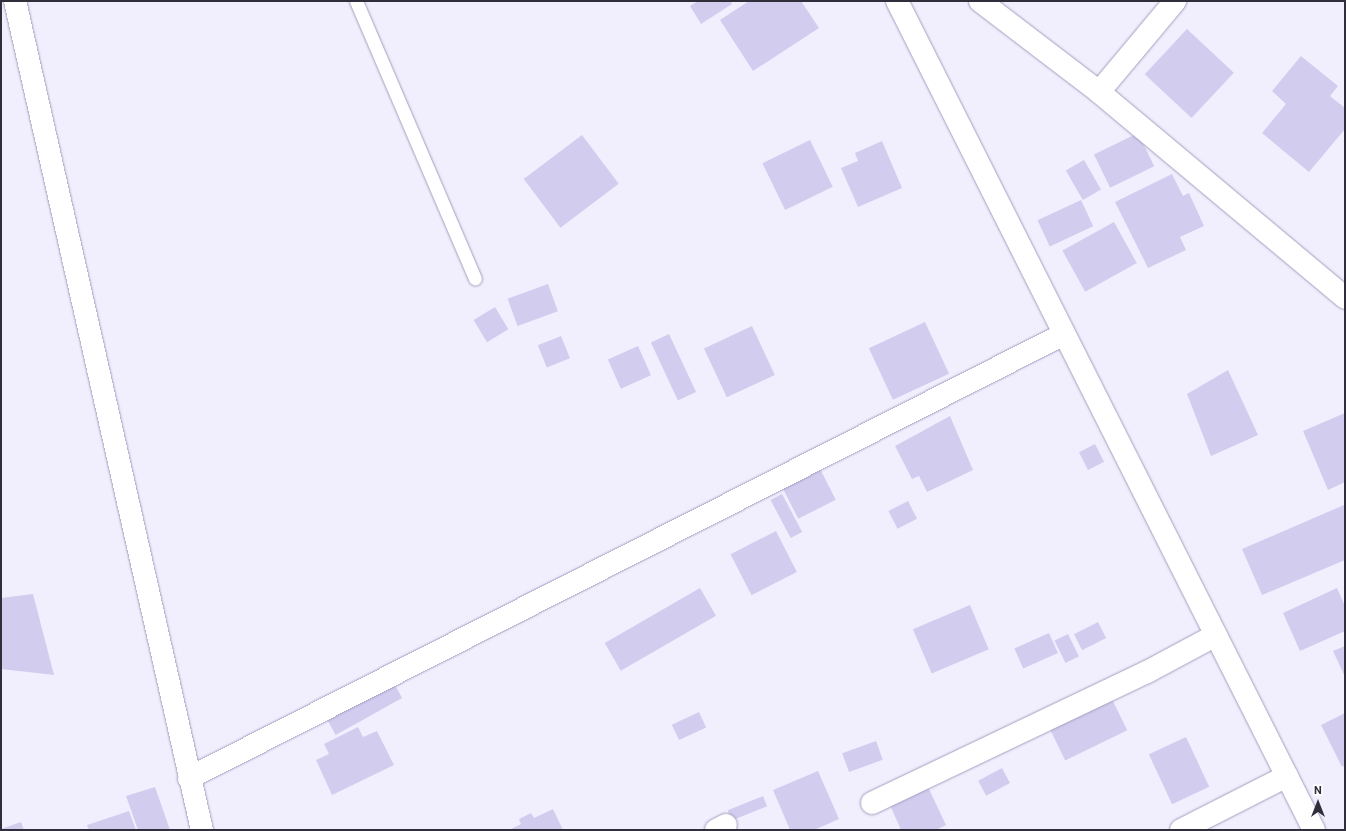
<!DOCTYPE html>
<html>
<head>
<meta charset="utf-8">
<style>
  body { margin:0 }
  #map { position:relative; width:1346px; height:831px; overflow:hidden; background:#f1effe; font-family:Roboto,sans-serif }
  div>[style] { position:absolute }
  .building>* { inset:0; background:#d2ccef; transform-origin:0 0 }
  .roads { filter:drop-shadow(0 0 1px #a49ebf) drop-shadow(0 0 1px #a49ebf) }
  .service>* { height:13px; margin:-6.5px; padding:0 6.5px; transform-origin:6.5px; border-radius:6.5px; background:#fff }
  .minor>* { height:22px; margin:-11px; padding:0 11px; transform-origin:11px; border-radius:11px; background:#fff }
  span { translate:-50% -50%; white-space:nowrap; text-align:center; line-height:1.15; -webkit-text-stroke:3px #fff; paint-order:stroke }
  .frame { position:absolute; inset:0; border:2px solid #312e3c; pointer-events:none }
  .north { position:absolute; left:1298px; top:783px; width:40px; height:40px; -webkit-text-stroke:3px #fff; paint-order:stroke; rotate:0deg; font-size:11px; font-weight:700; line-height:16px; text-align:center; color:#312e3c }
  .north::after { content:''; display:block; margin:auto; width:14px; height:18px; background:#312e3c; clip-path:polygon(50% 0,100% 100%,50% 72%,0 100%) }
</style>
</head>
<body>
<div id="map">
  <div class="building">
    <i style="clip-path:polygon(698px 1px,730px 1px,732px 4px,701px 24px,690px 6px)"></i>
    <i style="clip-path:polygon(749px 1px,801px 1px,819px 28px,753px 71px,720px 20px)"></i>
    <i style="left:1187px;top:29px;width:64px;height:62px;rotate:43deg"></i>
    <i style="clip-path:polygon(1301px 56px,1338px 86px,1330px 96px,1345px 108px,1345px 129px,1309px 172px,1262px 133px,1286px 104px,1272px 91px)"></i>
    <i style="left:1138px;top:133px;width:37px;height:49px;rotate:64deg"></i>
    <i style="left:582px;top:135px;width:61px;height:73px;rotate:53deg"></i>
    <i style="left:810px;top:140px;width:52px;height:53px;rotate:64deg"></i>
    <i style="clip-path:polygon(882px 141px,902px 188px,858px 207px,841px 168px,858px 161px,855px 153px)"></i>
    <i style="left:1084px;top:160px;width:34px;height:21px;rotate:60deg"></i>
    <i style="clip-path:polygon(1172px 174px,1183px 196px,1189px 193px,1204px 226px,1180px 237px,1186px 250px,1148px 268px,1115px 202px)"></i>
    <i style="left:1081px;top:200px;width:29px;height:48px;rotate:65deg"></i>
    <i style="left:1114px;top:222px;width:47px;height:59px;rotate:61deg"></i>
    <i style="left:548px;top:284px;width:29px;height:43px;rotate:70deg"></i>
    <i style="left:495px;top:307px;width:26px;height:25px;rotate:59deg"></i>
    <i style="left:925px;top:322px;width:57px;height:62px;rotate:65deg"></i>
    <i style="left:752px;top:326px;width:54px;height:53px;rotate:65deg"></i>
    <i style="left:669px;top:334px;width:64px;height:20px;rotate:65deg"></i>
    <i style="left:561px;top:336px;width:24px;height:25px;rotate:68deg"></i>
    <i style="left:638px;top:346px;width:32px;height:33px;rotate:66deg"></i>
    <i style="clip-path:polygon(1228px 370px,1258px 435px,1211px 456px,1187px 394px)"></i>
    <i style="clip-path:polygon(1345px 413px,1345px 482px,1328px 490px,1303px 431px)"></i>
    <i style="clip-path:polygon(950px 416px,973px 470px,927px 492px,919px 476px,912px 479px,895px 446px)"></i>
    <i style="left:1095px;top:444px;width:20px;height:18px;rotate:63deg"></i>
    <i style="left:818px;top:465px;width:39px;height:42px;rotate:63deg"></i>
    <i style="left:782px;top:494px;width:43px;height:13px;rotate:62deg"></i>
    <i style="left:908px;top:501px;width:20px;height:22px;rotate:63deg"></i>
    <i style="clip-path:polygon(1344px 505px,1345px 560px,1262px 595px,1242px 549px)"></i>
    <i style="left:776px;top:531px;width:46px;height:51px;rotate:63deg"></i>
    <i style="left:700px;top:588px;width:32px;height:110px;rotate:60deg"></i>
    <i style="clip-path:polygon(1337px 588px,1345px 606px,1345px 631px,1300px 651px,1283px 613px)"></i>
    <i style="clip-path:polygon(33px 594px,54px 675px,1px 669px,1px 598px)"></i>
    <i style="left:970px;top:605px;width:48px;height:62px;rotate:67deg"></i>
    <i style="left:1098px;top:622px;width:18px;height:27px;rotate:63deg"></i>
    <i style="left:1049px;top:633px;width:22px;height:38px;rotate:66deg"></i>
    <i style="left:1068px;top:634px;width:25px;height:15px;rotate:64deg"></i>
    <i style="clip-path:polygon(1345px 646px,1345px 677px,1333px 651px)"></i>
    <i style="left:391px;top:678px;width:23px;height:76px;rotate:61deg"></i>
    <i style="left:1111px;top:697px;width:37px;height:69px;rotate:64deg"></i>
    <i style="left:699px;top:712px;width:17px;height:30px;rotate:65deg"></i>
    <i style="clip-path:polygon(1345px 713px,1345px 765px,1342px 767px,1321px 725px)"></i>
    <i style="clip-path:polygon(358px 727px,363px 737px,377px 731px,394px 765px,332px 795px,316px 760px,329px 754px,324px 744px)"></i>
    <i style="left:1186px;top:737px;width:55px;height:41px;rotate:65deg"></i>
    <i style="left:876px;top:741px;width:20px;height:36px;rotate:70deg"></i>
    <i style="left:1002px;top:768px;width:17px;height:27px;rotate:62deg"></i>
    <i style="clip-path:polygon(818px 771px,839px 819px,814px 830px,790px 830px,773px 790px)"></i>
    <i style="clip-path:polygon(155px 787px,170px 830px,138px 830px,126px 796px)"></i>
    <i style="clip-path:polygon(928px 787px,946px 825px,936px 830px,901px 830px,890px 805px)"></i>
    <i style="left:763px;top:796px;width:11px;height:38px;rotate:68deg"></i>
    <i style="clip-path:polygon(553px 809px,563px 830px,509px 830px,521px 824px,519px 819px,531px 813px,534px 818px)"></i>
    <i style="clip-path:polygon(129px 811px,136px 830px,89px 830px,87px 825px)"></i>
    <i style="clip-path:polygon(21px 822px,24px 830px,1px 830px,1px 829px)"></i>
  </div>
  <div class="roads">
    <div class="service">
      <i style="left:356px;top:1px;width:302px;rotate:66.8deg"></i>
    </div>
    <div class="minor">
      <i style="left:15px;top:1px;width:850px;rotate:77.29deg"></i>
      <i style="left:897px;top:1px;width:928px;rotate:63.3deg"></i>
      <i style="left:980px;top:1px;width:150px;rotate:37.4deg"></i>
      <i style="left:1099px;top:92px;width:321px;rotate:39.9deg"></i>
      <i style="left:1099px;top:92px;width:119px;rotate:-50.1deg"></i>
      <i style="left:189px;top:778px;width:981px;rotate:-26.9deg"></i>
      <i style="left:872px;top:803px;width:305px;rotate:-25.5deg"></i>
      <i style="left:1147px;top:672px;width:78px;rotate:-28.2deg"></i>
      <i style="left:716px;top:830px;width:11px;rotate:-27deg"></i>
      <i style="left:1181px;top:830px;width:119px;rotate:-27deg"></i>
    </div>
  </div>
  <div class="frame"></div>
  <div class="north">N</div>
</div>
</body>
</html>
